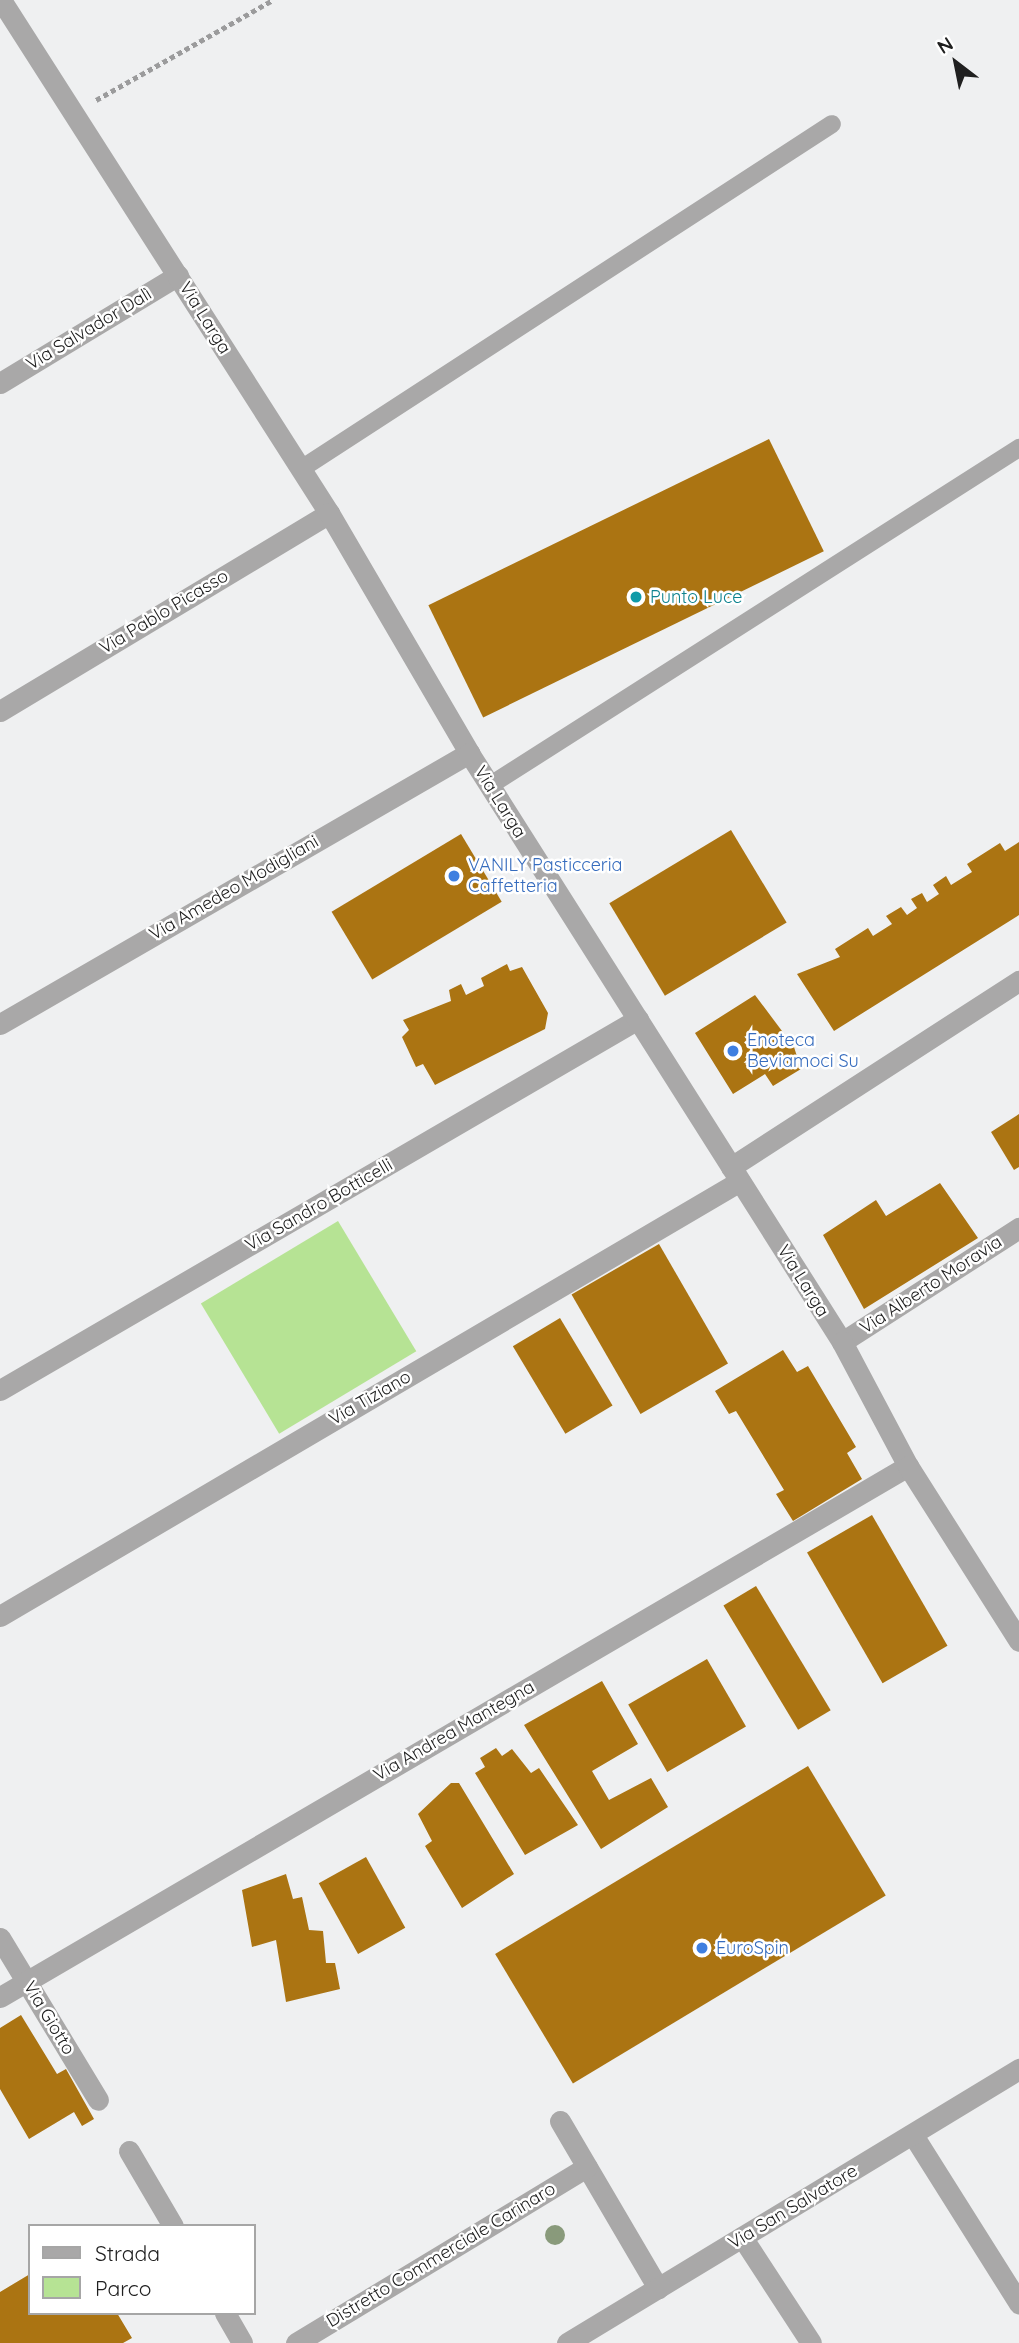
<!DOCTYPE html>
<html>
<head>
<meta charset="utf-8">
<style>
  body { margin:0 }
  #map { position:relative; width:1019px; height:2343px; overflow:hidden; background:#eff0f1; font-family:Quicksand,sans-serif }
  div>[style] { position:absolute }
  .green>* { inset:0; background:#b6e394; transform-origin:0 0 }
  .building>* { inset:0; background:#ab7412; transform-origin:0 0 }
  .path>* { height:4.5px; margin-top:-2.25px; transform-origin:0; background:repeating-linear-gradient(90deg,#9b9b9c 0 5px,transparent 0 8.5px) }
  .service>* { height:18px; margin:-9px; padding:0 9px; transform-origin:9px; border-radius:9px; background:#a9a8a8 }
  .minor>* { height:21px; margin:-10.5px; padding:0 10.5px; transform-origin:10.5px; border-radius:10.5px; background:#a9a8a8 }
  .tertiary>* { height:21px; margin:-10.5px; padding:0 10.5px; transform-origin:10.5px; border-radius:10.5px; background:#a9a8a8 }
  .trees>* { width:20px; height:20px; margin:-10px; border-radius:50%; background:#899a7b }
  .dots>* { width:19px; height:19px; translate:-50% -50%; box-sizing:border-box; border:4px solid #fff; border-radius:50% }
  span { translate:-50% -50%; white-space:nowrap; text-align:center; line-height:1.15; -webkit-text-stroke:5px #fff; paint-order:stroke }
  .street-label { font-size:18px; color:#202020 }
  .culture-label { font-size:18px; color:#0d838f }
  .left { translate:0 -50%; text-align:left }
  .shop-label { font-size:18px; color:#366cbe }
  .legend { position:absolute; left:28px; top:2224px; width:228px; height:91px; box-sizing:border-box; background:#fff; border:2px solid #a6a6a6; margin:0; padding:9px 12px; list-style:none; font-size:21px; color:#202020 }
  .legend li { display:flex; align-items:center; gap:14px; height:35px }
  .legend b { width:35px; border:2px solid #a6a6a6 }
  .north { position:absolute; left:921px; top:28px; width:70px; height:70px; -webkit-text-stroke:5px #fff; paint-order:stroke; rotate:328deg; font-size:19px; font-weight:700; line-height:28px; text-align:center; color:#202020 }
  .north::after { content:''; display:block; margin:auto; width:24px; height:32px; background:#202020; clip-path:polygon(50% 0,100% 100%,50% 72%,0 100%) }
</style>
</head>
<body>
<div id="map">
  <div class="green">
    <i style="left:338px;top:1221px;width:152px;height:160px;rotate:59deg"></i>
  </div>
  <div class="building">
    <i style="left:769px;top:439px;width:125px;height:379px;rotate:64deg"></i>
    <i style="left:731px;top:830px;width:108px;height:142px;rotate:59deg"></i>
    <i style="left:461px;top:834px;width:79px;height:151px;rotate:59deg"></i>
    <i style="clip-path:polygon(1019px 842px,1019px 915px,834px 1031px,797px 974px,840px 957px,835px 949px,868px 928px,873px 936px,892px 924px,886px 916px,901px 907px,907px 915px,917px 908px,911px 899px,922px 893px,927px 902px,939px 894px,933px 885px,946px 876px,951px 885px,972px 872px,967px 864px,1000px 843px,1005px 851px)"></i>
    <i style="clip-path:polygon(507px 964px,510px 971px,522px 967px,548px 1013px,545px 1029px,435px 1085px,423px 1064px,416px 1067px,402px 1037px,409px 1030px,403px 1020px,451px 1001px,449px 990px,461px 984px,466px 995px,484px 986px,481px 978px)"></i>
    <i style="clip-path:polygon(755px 995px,794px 1047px,801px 1069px,773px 1086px,765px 1074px,733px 1094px,695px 1033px)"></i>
    <i style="clip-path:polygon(1019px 1114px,1019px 1167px,1014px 1170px,991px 1132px)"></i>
    <i style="clip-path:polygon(940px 1183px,978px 1238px,864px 1309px,823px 1235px,876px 1200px,886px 1216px)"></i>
    <i style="left:659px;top:1244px;width:138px;height:101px;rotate:60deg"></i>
    <i style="left:560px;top:1318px;width:102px;height:55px;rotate:59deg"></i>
    <i style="clip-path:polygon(783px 1350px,797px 1372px,808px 1366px,856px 1447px,847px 1453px,862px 1479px,793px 1521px,776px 1494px,784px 1490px,736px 1411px,729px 1414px,715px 1391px)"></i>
    <i style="left:872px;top:1515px;width:151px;height:75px;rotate:60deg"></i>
    <i style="left:756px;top:1586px;width:145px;height:38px;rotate:59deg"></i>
    <i style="left:707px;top:1659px;width:78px;height:91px;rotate:60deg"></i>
    <i style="clip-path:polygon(602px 1681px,638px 1744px,592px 1771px,609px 1800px,651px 1778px,668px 1807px,601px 1849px,524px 1725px)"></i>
    <i style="clip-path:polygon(496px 1748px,502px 1756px,512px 1749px,531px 1773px,539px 1768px,578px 1825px,525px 1855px,475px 1773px,485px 1767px,480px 1758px)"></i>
    <i style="left:808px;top:1766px;width:151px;height:365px;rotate:59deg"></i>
    <i style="clip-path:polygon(451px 1783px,459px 1783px,514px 1874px,462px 1908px,425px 1846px,432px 1841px,418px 1814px)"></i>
    <i style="left:366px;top:1857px;width:81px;height:54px;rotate:61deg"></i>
    <i style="clip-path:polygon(286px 1874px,293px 1899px,302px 1897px,309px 1930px,323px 1931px,326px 1963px,335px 1963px,340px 1989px,286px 2002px,276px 1940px,252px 1947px,242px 1890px)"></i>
    <i style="clip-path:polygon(21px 2015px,57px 2074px,66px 2069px,94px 2119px,82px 2126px,74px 2112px,29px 2139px,0 2089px,0 2028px)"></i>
    <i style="clip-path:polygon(30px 2274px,30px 2313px,117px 2313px,132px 2338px,123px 2343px,0 2343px,0 2292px)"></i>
  </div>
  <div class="path">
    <i style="left:96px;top:100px;width:203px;rotate:-29.5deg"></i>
  </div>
  <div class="service">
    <i style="left:301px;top:469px;width:633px;rotate:-33.01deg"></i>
    <i style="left:489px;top:786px;width:629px;rotate:-32.53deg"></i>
  </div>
  <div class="minor">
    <i style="left:0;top:383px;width:208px;rotate:-31.2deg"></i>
    <i style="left:0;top:711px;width:384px;rotate:-31deg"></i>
    <i style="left:0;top:1024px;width:542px;rotate:-30.02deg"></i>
    <i style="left:731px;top:1167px;width:343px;rotate:-32.9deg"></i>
    <i style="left:842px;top:1342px;width:211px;rotate:-32.8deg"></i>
    <i style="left:0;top:1390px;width:738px;rotate:-30.18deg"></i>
    <i style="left:0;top:1616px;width:858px;rotate:-30.45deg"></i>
    <i style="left:0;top:1938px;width:189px;rotate:58.8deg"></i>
    <i style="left:0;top:1997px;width:1052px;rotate:-30.32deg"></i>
    <i style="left:560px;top:2121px;width:194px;rotate:59.6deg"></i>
    <i style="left:913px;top:2135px;width:199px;rotate:57.8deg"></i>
    <i style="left:129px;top:2151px;width:87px;rotate:59.6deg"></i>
    <i style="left:742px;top:2237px;width:126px;rotate:56.9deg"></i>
    <i style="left:225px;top:2313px;width:34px;rotate:60deg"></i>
    <i style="left:296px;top:2343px;width:340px;rotate:-31.2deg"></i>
  </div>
  <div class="tertiary">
    <i style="left:1px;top:0;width:609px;rotate:57.41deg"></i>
    <i style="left:329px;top:513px;width:278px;rotate:59.7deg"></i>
    <i style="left:469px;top:753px;width:697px;rotate:57.65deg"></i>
    <i style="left:842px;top:1342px;width:140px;rotate:62deg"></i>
    <i style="left:908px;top:1466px;width:207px;rotate:57.6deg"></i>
    <i style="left:567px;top:2343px;width:529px;rotate:-31.22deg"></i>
  </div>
  <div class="trees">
    <i style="left:555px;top:2235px"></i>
  </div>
  <div class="dots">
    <i style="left:636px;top:597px;background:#0f9aa8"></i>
    <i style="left:454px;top:876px;background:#3f7fe0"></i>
    <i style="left:733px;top:1051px;background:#3f7fe0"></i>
    <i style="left:702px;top:1948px;background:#3f7fe0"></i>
  </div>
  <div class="street-label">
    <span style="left:205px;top:318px;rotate:58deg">Via Larga</span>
    <span style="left:89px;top:329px;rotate:-31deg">Via Salvador Dalì</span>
    <span style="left:164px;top:612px;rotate:-31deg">Via Pablo Picasso</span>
    <span style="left:500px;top:802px;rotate:58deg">Via Larga</span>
    <span style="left:234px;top:888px;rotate:-30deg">Via Amedeo Modigliani</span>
    <span style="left:319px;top:1205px;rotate:-30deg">Via Sandro Botticelli</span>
    <span style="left:803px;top:1281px;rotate:58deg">Via Larga</span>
    <span style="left:931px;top:1285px;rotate:-33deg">Via Alberto Moravia</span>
    <span style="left:370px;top:1398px;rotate:-30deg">Via Tiziano</span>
    <span style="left:454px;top:1731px;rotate:-30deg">Via Andrea Mantegna</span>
    <span style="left:49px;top:2018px;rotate:59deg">Via Giotto</span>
    <span style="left:793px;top:2207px;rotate:-31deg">Via San Salvatore</span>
    <span style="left:441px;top:2255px;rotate:-31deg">Distretto Commerciale Carinaro</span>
  </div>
  <div class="culture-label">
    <span class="left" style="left:650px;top:597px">Punto Luce</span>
  </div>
  <div class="shop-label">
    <span class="left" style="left:468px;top:876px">VANILY Pasticceria<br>Caffetteria</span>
    <span class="left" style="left:747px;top:1051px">Enoteca<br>Beviamoci Su</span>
    <span class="left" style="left:716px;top:1948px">EuroSpin</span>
  </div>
  <ul class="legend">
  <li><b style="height:9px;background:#a9a8a8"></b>Strada</li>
  <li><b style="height:19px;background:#b6e394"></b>Parco</li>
  </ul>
  <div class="north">N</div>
</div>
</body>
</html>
